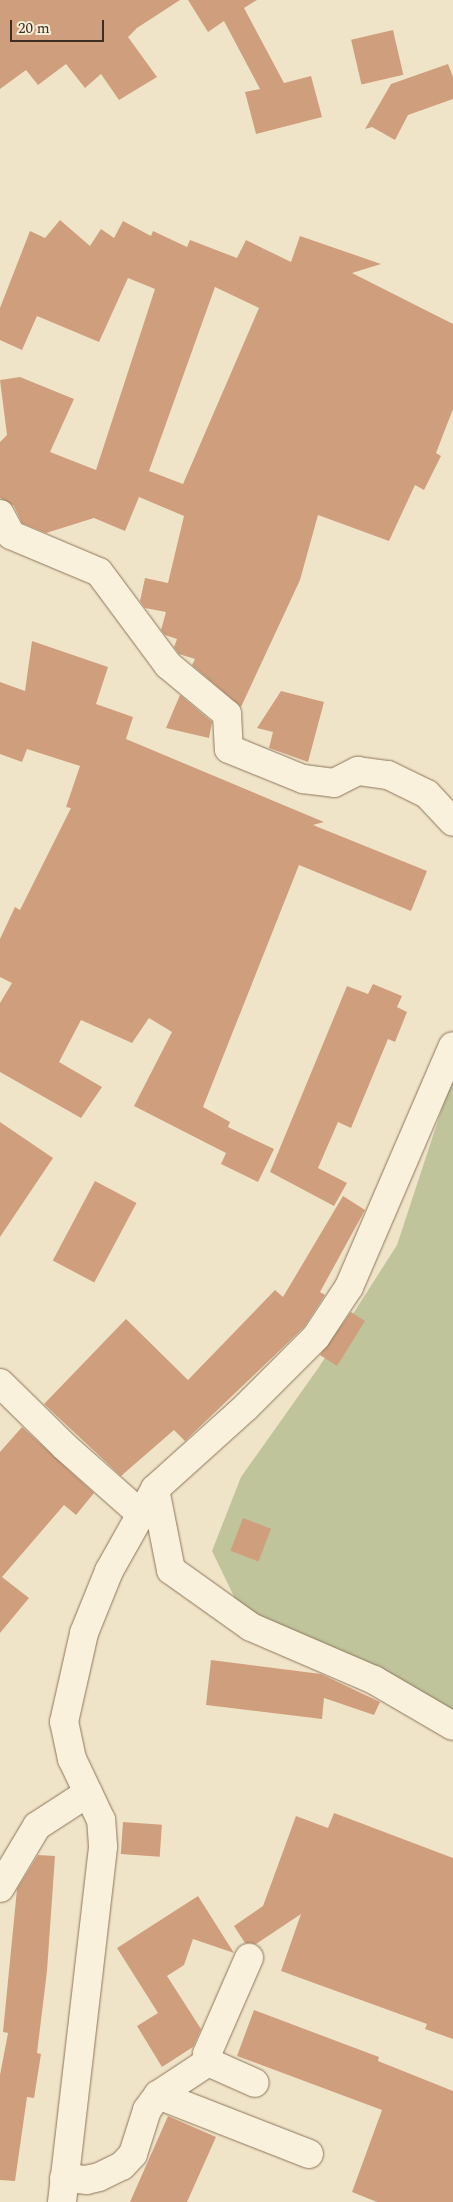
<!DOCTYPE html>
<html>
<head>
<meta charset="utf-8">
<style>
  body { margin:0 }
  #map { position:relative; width:453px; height:2202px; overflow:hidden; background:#f0e4c8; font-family:Spectral,serif }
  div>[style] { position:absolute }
  .cemetery>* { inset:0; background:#bfc49a }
  .building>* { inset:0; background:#cf9f7d; transform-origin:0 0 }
  .roads { filter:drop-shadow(0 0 1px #8d765c) drop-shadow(0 0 1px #8d765c) }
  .minor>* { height:28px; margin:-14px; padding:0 14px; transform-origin:14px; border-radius:14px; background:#faf1dc }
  span { translate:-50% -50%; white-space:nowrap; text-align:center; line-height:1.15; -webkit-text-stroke:4px #f7eed8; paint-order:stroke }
  .scale { position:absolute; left:10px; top:20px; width:94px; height:22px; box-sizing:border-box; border:2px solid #3d2e20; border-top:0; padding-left:6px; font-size:15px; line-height:18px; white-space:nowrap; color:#3d2e20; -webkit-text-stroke:4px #f7eed8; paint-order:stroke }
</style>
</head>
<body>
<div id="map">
  <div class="cemetery">
    <i style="clip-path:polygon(453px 1075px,453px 1720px,241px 1611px,212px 1551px,241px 1477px,319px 1367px,397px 1245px)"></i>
  </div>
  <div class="building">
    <i style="clip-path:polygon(0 0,180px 0,137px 28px,128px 37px,157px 77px,119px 100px,101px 74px,85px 88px,66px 64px,38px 85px,26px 70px,0 89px)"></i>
    <i style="clip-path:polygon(188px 0,257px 0,244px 8px,284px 83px,311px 76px,322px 117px,256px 134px,245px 92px,260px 89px,224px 21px,208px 32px)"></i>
    <i style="left:393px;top:30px;width:46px;height:43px;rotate:77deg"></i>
    <i style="clip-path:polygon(448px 64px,453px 77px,453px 99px,408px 115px,395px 140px,372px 127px,365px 129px,391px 84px)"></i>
    <i style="clip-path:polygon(evenodd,60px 220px,90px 246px,101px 229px,114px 238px,123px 221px,151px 236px,153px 231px,187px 247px,190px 240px,237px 258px,246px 240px,291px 262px,300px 236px,381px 264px,352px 273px,453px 324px,453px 409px,436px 453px,441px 456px,424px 490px,415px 485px,389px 541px,318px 515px,300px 580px,241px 707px,192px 665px,195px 659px,179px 654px,174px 647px,177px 639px,165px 635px,161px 630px,166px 612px,145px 608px,140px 601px,145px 578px,168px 583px,184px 516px,139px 497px,125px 531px,94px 518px,46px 533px,22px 523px,14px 506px,0 498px,0 442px,7px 435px,0 380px,20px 377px,74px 399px,50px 452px,96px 470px,155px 289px,128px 278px,99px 342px,37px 316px,22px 350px,0 340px,0 308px,30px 231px,45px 238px,60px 220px,215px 287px,259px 308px,183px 484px,149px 471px,215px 287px)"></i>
    <i style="clip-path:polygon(32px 641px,108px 667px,96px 704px,133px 717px,126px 739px,324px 822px,313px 825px,427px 871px,411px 911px,299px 865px,203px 1107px,230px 1122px,228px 1127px,274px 1149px,258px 1182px,221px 1164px,226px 1153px,134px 1106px,172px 1032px,149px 1018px,132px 1043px,81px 1020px,59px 1062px,102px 1087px,81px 1118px,0 1072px,0 1003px,12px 983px,0 977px,0 939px,15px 907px,20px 910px,71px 808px,66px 807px,80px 766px,27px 749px,22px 762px,0 754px,0 682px,25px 691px)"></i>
    <i style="clip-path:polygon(281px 691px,324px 702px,308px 762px,269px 748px,273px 732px,257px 728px)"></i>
    <i style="clip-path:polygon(180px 695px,212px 722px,209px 738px,166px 728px)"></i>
    <i style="clip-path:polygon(373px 984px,402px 996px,397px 1007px,407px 1012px,395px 1042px,388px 1039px,351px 1128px,338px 1122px,318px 1168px,347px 1183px,334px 1206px,270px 1172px,347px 986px,368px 994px)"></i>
    <i style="clip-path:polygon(0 1122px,53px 1158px,0 1237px)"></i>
    <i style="left:95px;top:1181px;width:47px;height:90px;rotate:28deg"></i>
    <i style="clip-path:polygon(343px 1196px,365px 1210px,320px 1292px,325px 1295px,304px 1327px,185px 1441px,174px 1430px,121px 1476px,44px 1404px,126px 1319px,188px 1380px,275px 1290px,283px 1297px)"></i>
    <i style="clip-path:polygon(351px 1312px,365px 1321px,337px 1366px,320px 1355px)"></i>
    <i style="clip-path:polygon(22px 1427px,94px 1493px,76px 1515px,64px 1505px,2px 1577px,29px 1598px,0 1633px,0 1452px)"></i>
    <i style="left:243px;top:1518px;width:30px;height:35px;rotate:21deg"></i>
    <i style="clip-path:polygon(211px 1660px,321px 1674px,380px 1702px,374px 1715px,324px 1698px,322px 1719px,206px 1705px)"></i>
    <i style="clip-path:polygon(334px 1813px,453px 1858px,453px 2039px,425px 2029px,427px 2024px,281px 1971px,301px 1914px,256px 1944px,245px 1943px,234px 1926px,263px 1906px,296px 1816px,328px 1828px)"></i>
    <i style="left:123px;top:1822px;width:39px;height:32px;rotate:4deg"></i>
    <i style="clip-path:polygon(38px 1855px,55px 1856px,47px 1971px,37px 2053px,41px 2054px,34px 2098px,27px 2097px,15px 2181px,0 2180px,0 2075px,8px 2033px,3px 2032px,17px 1889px)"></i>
    <i style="clip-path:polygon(198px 1896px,234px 1953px,193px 1939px,184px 1965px,167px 1976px,201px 2029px,193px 2047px,162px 2067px,137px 2026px,158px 2013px,117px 1948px)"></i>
    <i style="clip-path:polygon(254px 2010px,379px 2057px,378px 2061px,453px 2091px,453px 2202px,377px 2202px,352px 2192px,382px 2110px,237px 2056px)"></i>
    <i style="clip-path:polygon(168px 2116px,216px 2137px,187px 2202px,130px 2202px)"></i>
  </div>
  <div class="roads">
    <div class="minor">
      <i style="left:0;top:514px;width:24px;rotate:62deg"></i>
      <i style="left:11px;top:535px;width:95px;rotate:22.8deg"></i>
      <i style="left:99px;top:572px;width:116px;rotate:53.4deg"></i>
      <i style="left:168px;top:665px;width:77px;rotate:39.7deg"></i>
      <i style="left:227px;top:714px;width:35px;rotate:87deg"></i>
      <i style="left:229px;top:749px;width:80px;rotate:22.1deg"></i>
      <i style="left:303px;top:779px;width:31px;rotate:7deg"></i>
      <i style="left:334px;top:783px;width:27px;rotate:-27deg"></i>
      <i style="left:358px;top:771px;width:30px;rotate:8deg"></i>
      <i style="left:388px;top:775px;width:43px;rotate:26deg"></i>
      <i style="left:427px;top:794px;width:38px;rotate:47deg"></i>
      <i style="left:0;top:1383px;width:90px;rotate:44.5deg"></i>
      <i style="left:64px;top:1446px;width:104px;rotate:41.5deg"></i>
      <i style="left:155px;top:1489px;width:83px;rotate:78.8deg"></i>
      <i style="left:171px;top:1570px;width:98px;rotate:35.5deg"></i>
      <i style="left:251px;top:1627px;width:134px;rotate:23.3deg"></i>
      <i style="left:374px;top:1680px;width:91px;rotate:30.2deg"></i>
      <i style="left:0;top:1888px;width:72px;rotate:-59.2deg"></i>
      <i style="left:37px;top:1826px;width:61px;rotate:-32.9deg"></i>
      <i style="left:208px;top:2062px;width:51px;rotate:24.1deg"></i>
      <i style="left:158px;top:2095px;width:162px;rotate:21.3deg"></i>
      <i style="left:64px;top:2178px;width:22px;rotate:5deg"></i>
      <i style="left:86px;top:2180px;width:13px;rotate:-13deg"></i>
      <i style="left:99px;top:2177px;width:25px;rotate:-26deg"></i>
      <i style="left:122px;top:2166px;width:16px;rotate:-47deg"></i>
      <i style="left:133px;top:2154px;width:46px;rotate:-72.3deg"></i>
      <i style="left:147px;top:2110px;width:19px;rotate:-54deg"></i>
      <i style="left:158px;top:2095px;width:60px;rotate:-33.4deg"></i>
      <i style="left:208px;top:2062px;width:8px;rotate:-97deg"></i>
      <i style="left:207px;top:2054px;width:105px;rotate:-66.4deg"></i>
      <i style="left:62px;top:2202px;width:358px;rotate:-83.4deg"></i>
      <i style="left:103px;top:1846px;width:26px;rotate:-94deg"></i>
      <i style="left:101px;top:1820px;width:68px;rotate:-115.4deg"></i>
      <i style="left:72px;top:1759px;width:38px;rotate:-102deg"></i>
      <i style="left:64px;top:1722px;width:91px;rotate:-77.3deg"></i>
      <i style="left:84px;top:1633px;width:67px;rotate:-68deg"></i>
      <i style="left:109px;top:1571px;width:94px;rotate:-60.7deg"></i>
      <i style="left:155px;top:1489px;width:122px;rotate:-42deg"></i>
      <i style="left:246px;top:1407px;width:99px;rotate:-45deg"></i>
      <i style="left:316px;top:1337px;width:60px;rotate:-56.6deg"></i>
      <i style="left:349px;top:1287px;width:262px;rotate:-66.7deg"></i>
    </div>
  </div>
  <div class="scale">20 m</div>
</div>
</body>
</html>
